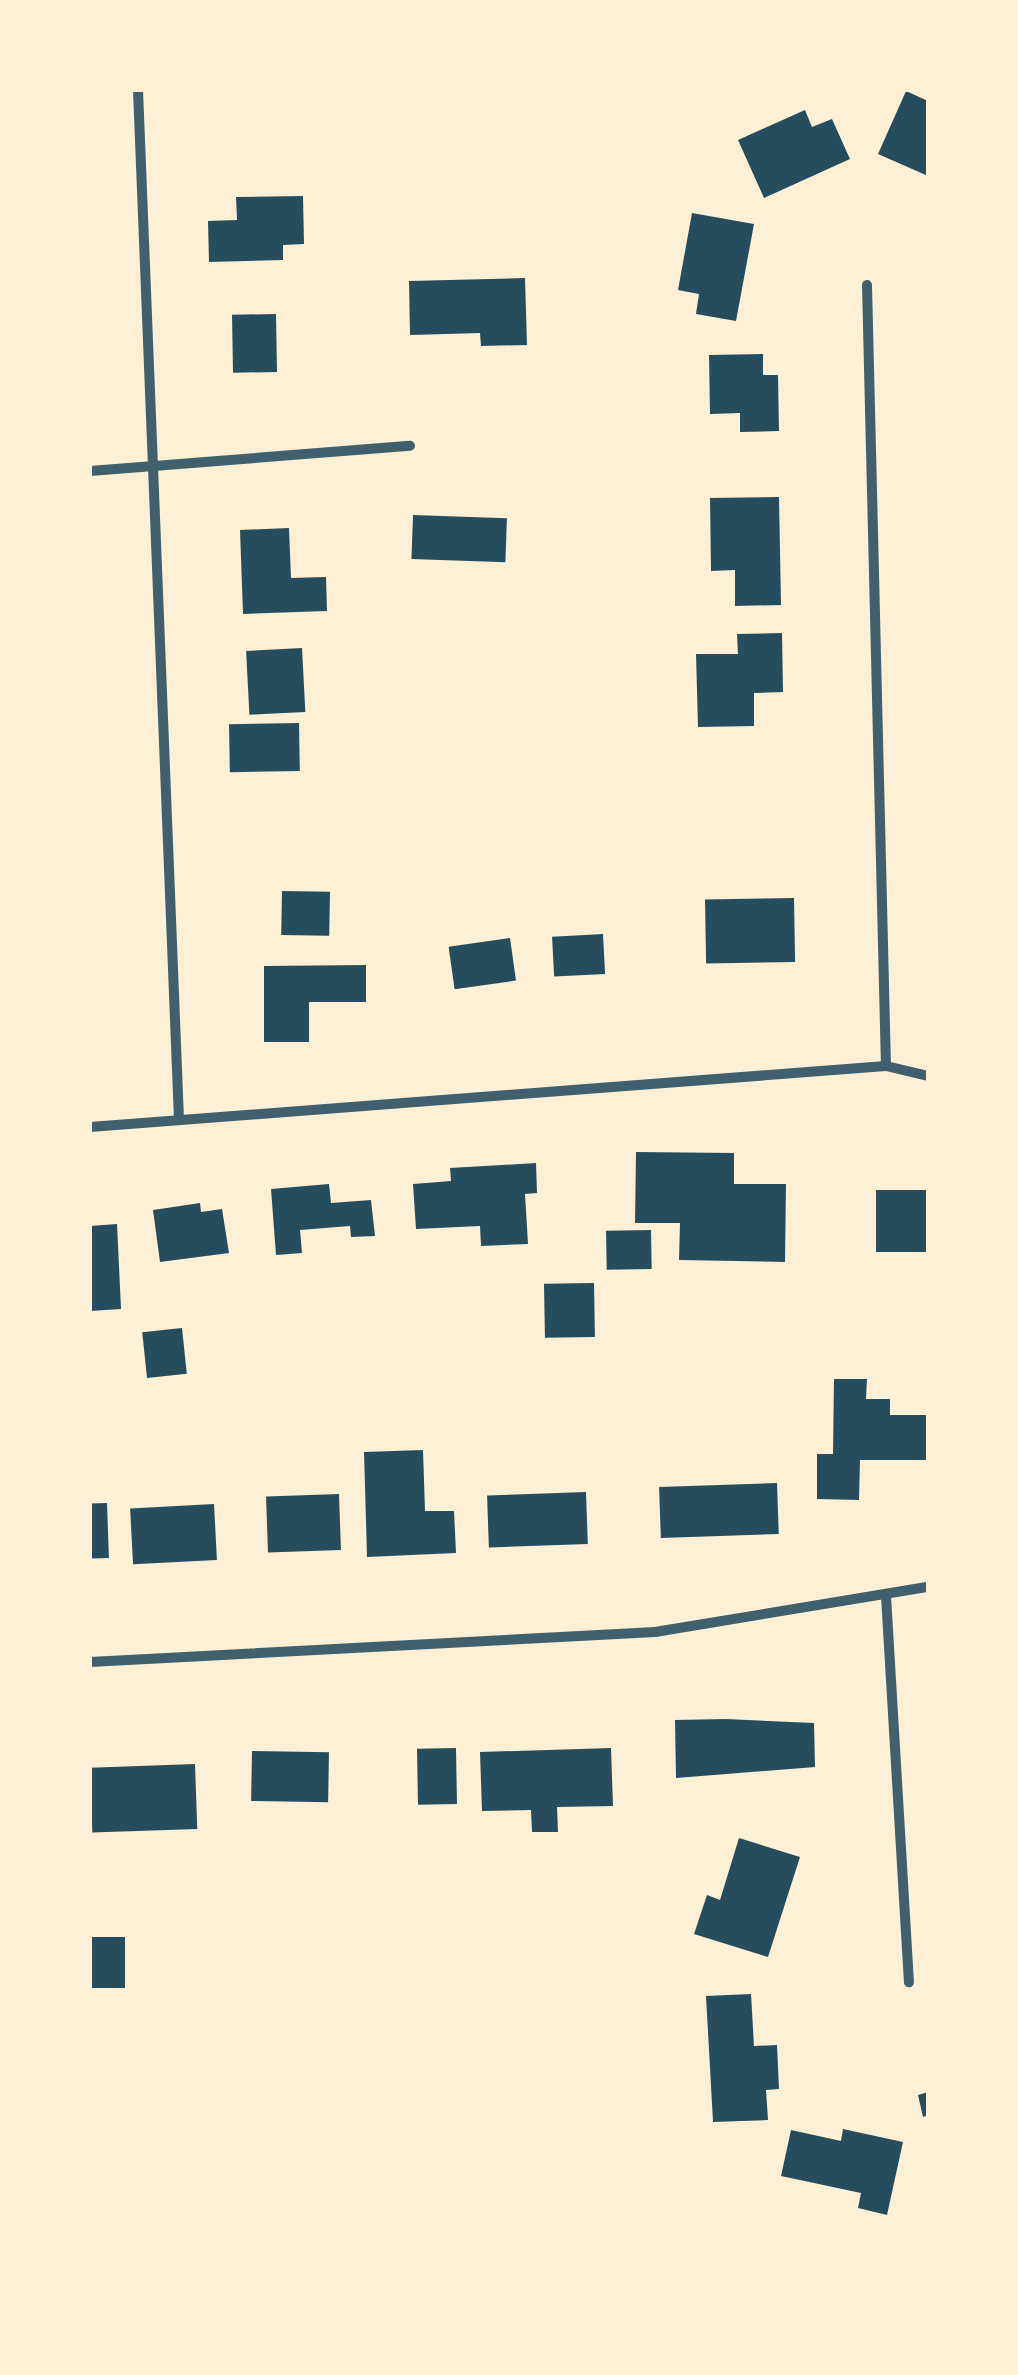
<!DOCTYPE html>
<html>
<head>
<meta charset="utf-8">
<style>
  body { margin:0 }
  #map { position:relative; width:1018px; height:2375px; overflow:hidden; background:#fdf0d5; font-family:"Fira Sans",sans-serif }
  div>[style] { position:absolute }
  .building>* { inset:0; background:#264d5e; transform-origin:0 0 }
  .minor>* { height:10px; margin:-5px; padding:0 5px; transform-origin:5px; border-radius:5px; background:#3f606c }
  span { translate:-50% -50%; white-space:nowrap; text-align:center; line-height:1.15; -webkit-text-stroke:8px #fdf0d5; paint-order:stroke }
  .frame { position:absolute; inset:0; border:92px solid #fdf0d5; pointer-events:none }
</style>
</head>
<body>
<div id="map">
  <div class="building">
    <i style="clip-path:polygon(906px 91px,928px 101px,928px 176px,878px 154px)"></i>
    <i style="clip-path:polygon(805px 110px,812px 127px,832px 119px,850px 159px,764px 198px,738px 140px)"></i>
    <i style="clip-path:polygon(303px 196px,304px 244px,283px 245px,283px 260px,209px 262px,208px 221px,237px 220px,236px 197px)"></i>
    <i style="clip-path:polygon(692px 213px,754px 224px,736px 321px,696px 314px,699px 294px,678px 290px)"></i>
    <i style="clip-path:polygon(525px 278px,527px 345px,481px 346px,480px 333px,410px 335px,409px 281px)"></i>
    <i style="left:276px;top:314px;width:58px;height:44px;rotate:89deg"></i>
    <i style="clip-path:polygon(763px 354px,763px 375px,778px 375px,779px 431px,740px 432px,740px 413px,710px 414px,709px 355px)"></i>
    <i style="clip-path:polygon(779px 497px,781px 605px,735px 606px,735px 570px,711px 571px,710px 498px)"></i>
    <i style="left:413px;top:515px;width:94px;height:44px;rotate:2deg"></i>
    <i style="clip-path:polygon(289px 528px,291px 578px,326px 577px,327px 611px,243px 614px,240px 530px)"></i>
    <i style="clip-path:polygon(782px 633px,783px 692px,754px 693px,754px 726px,698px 727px,696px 654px,738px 654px,737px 634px)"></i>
    <i style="left:302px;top:648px;width:64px;height:56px;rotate:87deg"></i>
    <i style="left:299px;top:723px;width:48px;height:70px;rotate:89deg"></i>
    <i style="left:282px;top:891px;width:48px;height:44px;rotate:1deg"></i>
    <i style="left:794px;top:898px;width:64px;height:89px;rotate:89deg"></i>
    <i style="left:603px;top:934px;width:40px;height:51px;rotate:87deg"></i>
    <i style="left:510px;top:938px;width:43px;height:62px;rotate:82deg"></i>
    <i style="clip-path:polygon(366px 965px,366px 1002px,309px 1002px,309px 1042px,264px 1042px,264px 966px)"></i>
    <i style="clip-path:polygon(636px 1152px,734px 1153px,734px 1184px,786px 1184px,785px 1262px,679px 1260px,680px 1223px,635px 1223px)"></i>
    <i style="clip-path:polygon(536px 1163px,537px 1193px,525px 1194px,528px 1244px,481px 1246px,480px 1226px,416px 1229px,413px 1184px,451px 1181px,450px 1168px)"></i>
    <i style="clip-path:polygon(329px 1184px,331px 1203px,371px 1200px,375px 1236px,351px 1237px,350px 1226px,300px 1230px,302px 1253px,276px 1255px,271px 1189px)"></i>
    <i style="left:876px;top:1190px;width:52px;height:62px"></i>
    <i style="clip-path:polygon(200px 1203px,201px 1212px,222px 1209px,229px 1253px,160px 1262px,153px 1210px)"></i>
    <i style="clip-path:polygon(117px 1224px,121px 1309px,90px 1311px,90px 1226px)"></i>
    <i style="left:651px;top:1230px;width:39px;height:45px;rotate:89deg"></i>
    <i style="left:594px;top:1283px;width:54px;height:50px;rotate:89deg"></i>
    <i style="left:182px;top:1328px;width:46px;height:40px;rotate:84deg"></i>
    <i style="clip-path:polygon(834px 1379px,867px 1379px,866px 1399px,890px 1399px,890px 1415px,928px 1415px,928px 1460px,860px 1460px,859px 1500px,817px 1499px,817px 1454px,833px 1454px)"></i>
    <i style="clip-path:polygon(423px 1450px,425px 1511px,454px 1511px,456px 1553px,367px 1557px,364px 1452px)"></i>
    <i style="left:777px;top:1483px;width:51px;height:118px;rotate:88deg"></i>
    <i style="left:586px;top:1492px;width:52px;height:99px;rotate:88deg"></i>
    <i style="left:339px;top:1494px;width:56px;height:73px;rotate:88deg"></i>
    <i style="left:107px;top:1503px;width:55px;height:17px;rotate:88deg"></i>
    <i style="left:214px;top:1504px;width:56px;height:84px;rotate:87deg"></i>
    <i style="clip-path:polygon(726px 1719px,814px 1723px,815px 1767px,676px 1778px,675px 1720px)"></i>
    <i style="left:456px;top:1748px;width:56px;height:39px;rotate:89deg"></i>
    <i style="clip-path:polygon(611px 1748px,613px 1806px,557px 1807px,558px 1832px,532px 1832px,531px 1810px,482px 1811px,480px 1752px)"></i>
    <i style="left:252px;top:1751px;width:77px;height:50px;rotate:1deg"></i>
    <i style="left:195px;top:1764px;width:65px;height:105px;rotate:88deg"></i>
    <i style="clip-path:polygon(739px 1838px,800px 1857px,768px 1957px,694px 1934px,707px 1895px,720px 1900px)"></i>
    <i style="left:90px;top:1937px;width:35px;height:51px"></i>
    <i style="clip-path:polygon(751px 1994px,754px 2046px,777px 2045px,779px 2089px,766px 2090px,768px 2120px,713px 2122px,706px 1996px)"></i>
    <i style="clip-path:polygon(928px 2092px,928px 2115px,923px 2117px,918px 2095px)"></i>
    <i style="clip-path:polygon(843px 2129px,903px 2142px,887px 2215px,858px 2208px,861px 2193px,781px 2176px,791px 2130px,841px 2141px)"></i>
  </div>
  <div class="minor">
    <i style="left:138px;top:90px;width:1030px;rotate:87.72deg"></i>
    <i style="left:867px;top:285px;width:781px;rotate:88.61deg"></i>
    <i style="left:90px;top:471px;width:321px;rotate:-4.5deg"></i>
    <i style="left:90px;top:1127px;width:798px;rotate:-4.38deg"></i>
    <i style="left:886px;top:1066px;width:43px;rotate:13.4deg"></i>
    <i style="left:886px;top:1596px;width:387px;rotate:86.6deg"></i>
    <i style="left:90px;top:1662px;width:566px;rotate:-3.04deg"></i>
    <i style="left:655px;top:1632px;width:277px;rotate:-9.4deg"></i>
  </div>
  <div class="frame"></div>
</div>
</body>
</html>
